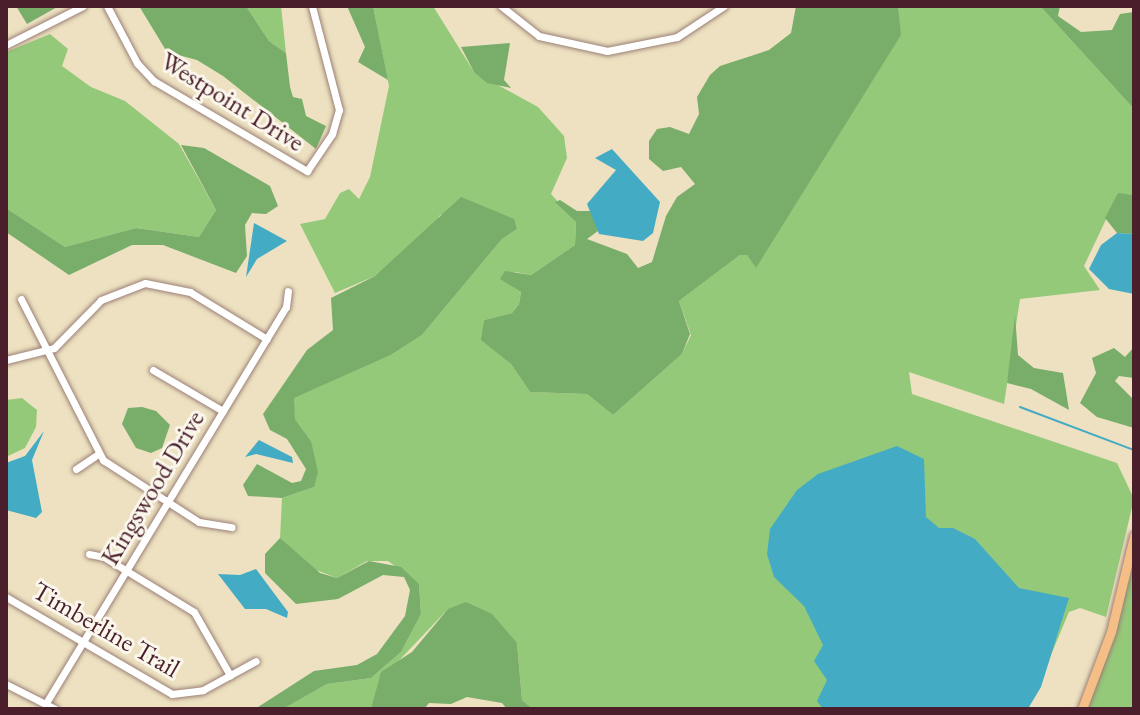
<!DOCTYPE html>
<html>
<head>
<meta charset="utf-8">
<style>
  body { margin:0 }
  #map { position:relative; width:1140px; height:715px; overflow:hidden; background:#ede1c1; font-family:"EB Garamond",serif }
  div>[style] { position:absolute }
  .green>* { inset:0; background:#95c97a }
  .forest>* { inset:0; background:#78ad6a }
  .water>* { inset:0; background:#44abc4 }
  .stream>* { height:2px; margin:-1px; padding:0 1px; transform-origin:1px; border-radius:1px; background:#44abc4 }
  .roads { filter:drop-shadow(0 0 2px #9c8076) drop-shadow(0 0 2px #9c8076) }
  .minor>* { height:7px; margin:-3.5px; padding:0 3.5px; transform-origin:3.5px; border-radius:3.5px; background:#fff }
  .major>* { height:9px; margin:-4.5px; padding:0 4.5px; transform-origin:4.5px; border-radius:4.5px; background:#f6be87 }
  span { translate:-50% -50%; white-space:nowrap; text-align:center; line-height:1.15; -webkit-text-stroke:6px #fbf7ec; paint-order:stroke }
  .street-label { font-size:26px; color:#4a1f2b }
  .frame { position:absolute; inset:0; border:8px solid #4a1f2b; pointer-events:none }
</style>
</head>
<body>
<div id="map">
  <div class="green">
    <i style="clip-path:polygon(246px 6px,281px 6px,286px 53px,269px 41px)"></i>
    <i style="clip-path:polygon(373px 6px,433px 6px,474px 72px,538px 107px,564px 136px,567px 158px,551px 194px,576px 222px,575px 245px,531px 275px,515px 272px,501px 279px,521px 292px,519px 304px,512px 313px,484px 320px,482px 340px,511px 364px,530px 392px,587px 394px,613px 415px,682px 354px,691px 335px,679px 301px,740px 255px,747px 255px,756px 267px,900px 35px,898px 6px,1040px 6px,1134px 109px,1134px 195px,1118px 194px,1084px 266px,1100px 290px,1020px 299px,1004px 404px,909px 372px,912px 394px,1117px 463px,1134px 499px,1106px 617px,1080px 608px,1069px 612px,1029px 707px,533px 709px,522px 700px,517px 643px,448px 609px,389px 671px,371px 709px,283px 709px,327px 684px,371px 678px,401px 652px,421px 614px,419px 584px,388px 561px,367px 561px,337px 578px,308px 567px,280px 538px,282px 498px,314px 487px,311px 441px,295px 419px,293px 398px,391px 355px,422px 335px,502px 239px,517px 229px,440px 215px,432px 228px,375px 276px,335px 293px,300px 224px,325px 219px,340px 193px,349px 189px,359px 199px,370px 177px,389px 86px)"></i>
    <i style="clip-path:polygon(50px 34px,68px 49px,62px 66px,91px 87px,125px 101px,179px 144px,216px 210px,199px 237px,136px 228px,65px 247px,6px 208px,6px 52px)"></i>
    <i style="clip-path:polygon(22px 398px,37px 410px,36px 427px,25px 448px,6px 457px,6px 400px)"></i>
    <i style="clip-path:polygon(1134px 553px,1134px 709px,1086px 709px,1106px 660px)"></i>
  </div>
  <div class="forest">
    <i style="clip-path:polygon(16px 6px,59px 6px,27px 24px)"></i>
    <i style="clip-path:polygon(139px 6px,246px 6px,269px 41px,286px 53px,290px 87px,293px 97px,302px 99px,306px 116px,326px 126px,316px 149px,223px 76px,197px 60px,167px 52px)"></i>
    <i style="clip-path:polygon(347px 6px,373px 6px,388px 80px,358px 62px,365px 47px)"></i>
    <i style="clip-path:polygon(796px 6px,898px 6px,901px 35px,756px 268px,747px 255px,740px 255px,679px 301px,690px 334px,682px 354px,613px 415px,587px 394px,530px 392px,511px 364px,481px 340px,484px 320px,512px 313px,519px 304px,521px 292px,500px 279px,505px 271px,531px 275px,575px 245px,576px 222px,555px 202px,560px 200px,577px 211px,593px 211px,598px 231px,587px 239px,627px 254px,638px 268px,652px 262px,666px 216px,677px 197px,695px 184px,681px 167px,663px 171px,649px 159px,649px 141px,657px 129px,670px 127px,689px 134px,699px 114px,697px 97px,710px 75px,720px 66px,769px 50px,791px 33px)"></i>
    <i style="clip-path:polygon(1040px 6px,1060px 6px,1058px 16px,1081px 32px,1112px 30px,1120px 14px,1134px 12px,1134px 109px)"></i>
    <i style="clip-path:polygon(510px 43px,504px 80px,511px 88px,487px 83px,474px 72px,461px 47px)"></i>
    <i style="clip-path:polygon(181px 145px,204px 148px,270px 186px,278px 206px,266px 214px,252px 213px,245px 225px,247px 256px,236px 273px,163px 245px,132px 245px,69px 275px,6px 232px,6px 208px,65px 247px,136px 228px,199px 237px,216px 210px)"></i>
    <i style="clip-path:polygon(1118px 193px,1134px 195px,1134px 234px,1117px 233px,1105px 218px)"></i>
    <i style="clip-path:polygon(461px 197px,514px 219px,517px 229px,502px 239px,422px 335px,391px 355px,294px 398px,295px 419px,311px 441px,318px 472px,314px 487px,282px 498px,248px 496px,243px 485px,257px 464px,292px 483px,301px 481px,306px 469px,287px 439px,270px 430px,263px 414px,307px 350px,333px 330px,331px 298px,375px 276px)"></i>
    <i style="clip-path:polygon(1015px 315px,1018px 355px,1034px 368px,1063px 373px,1069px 410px,1031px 389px,1007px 383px)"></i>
    <i style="clip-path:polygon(1134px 347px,1134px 378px,1119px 376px,1115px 381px,1134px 400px,1134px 428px,1097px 417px,1080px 403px,1096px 373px,1092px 358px,1114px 348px,1125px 357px)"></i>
    <i style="clip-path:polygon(142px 407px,156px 411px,170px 425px,162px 448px,151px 453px,136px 448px,122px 424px,128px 408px)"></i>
    <i style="clip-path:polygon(280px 538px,320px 573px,337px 578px,369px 561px,401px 567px,419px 584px,421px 614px,401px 652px,371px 678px,327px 684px,283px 709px,255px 709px,314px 671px,357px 665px,377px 654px,405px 616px,410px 590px,404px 577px,383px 575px,338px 599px,296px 604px,265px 573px,265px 554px)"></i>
    <i style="clip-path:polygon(466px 602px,492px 614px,517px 643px,522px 700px,533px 709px,507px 709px,502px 703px,467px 697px,451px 704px,429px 703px,424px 709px,371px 709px,381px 672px,412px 652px,448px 609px)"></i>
  </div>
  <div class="water">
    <i style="clip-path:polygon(612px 149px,660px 202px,653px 233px,643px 241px,599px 234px,587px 204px,616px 170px,595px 158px)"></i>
    <i style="clip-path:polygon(254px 223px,287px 241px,257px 259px,246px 277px)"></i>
    <i style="clip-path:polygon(1117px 233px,1134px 234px,1134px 294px,1109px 289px,1089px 269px,1101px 245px)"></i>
    <i style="clip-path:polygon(44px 431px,32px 460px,42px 512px,36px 518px,6px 510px,6px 463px,25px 456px)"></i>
    <i style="clip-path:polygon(259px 440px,292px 457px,293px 463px,256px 454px,245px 457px)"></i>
    <i style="clip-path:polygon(897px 446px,924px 459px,926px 517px,939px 528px,953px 528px,975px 539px,1019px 588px,1069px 598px,1041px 687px,1029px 707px,823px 709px,817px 701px,827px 680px,814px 661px,823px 645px,804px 606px,774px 577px,767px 554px,770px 529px,797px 490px,818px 474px)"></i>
    <i style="clip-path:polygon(256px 569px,288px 612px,287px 618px,266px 609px,245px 609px,218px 574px,240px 575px)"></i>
  </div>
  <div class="stream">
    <i style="left:1020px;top:407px;width:122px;rotate:20.7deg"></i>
  </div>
  <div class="roads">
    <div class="minor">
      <i style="left:107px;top:6px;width:64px;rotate:62.2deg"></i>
      <i style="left:137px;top:63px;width:25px;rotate:47deg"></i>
      <i style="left:154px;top:81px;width:178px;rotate:30.5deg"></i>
      <i style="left:307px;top:171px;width:45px;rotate:-56deg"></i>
      <i style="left:332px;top:134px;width:25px;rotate:-74deg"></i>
      <i style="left:339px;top:110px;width:107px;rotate:-104.6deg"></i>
      <i style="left:501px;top:6px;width:48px;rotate:38.3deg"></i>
      <i style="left:539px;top:36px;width:70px;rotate:12.4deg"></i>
      <i style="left:607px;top:51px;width:71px;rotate:-11.3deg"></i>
      <i style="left:677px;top:37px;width:56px;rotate:-33.4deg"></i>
      <i style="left:6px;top:45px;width:86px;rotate:-26.9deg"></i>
      <i style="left:21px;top:299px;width:181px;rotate:63deg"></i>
      <i style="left:103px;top:460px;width:114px;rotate:32.9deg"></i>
      <i style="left:199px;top:522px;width:33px;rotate:9deg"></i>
      <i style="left:6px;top:360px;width:49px;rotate:-14deg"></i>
      <i style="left:54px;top:348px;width:67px;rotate:-45.6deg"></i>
      <i style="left:101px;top:300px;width:47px;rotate:-21.1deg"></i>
      <i style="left:145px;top:283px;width:46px;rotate:11.3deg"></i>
      <i style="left:190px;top:292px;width:90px;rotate:31.4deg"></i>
      <i style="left:153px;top:370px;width:81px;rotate:30.4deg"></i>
      <i style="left:76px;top:469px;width:27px;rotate:-34deg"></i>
      <i style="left:89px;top:554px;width:15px;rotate:11deg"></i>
      <i style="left:104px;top:557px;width:105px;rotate:31.4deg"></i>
      <i style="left:194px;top:612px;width:73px;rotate:60.3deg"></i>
      <i style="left:6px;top:597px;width:192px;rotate:30.3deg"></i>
      <i style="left:172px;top:694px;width:31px;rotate:-7deg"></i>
      <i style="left:203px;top:690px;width:60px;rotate:-28.7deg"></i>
      <i style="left:6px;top:684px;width:55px;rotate:27deg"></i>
      <i style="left:46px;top:703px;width:463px;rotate:-58.8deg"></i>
      <i style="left:286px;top:307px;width:16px;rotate:-83deg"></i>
    </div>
    <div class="major">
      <i style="left:1082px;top:709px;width:82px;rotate:-69.4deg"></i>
      <i style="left:1111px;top:632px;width:99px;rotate:-76.5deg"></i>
    </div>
  </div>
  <div class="street-label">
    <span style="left:232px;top:102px;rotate:32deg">Westpoint Drive</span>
    <span style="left:153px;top:488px;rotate:-59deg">Kingswood Drive</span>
    <span style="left:106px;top:630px;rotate:30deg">Timberline Trail</span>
  </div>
  <div class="frame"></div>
</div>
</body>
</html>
